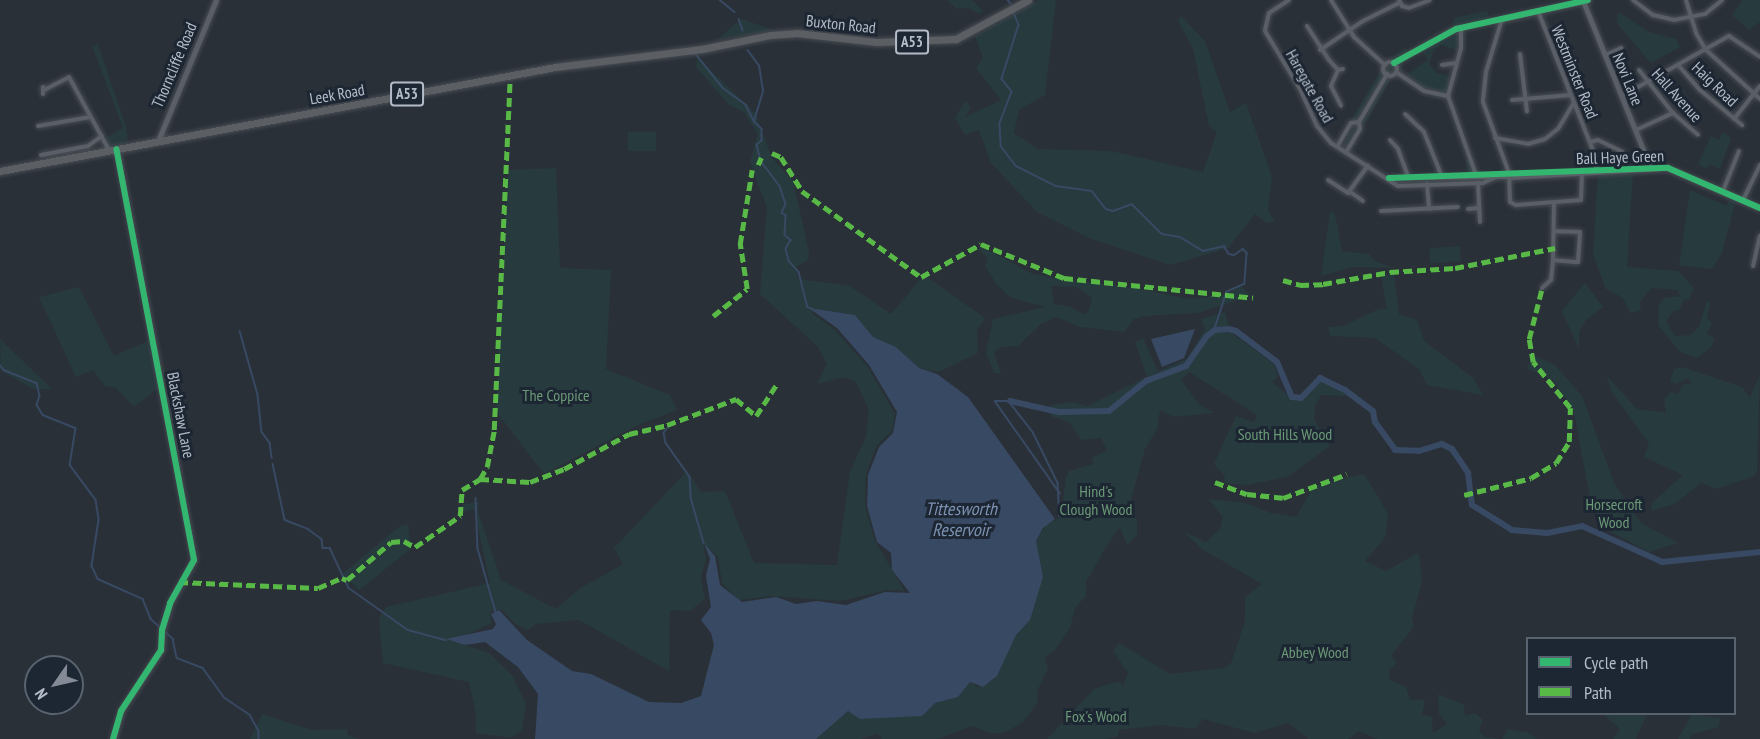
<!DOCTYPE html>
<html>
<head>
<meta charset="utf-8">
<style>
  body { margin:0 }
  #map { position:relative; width:1760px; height:739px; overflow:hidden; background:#2a3038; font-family:"PT Sans Narrow",sans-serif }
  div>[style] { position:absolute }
  .green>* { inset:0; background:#273a3e; transform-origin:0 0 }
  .water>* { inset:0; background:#384963 }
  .stream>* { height:1.5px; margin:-0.75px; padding:0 0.75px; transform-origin:0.75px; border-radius:0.75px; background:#384963 }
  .river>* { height:6px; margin:-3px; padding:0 3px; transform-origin:3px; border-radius:3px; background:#384963 }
  .roads { filter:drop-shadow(0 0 2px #484c53) drop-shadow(0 0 2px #484c53) }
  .minor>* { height:4px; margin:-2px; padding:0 2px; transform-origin:2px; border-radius:2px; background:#5a5e66 }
  .minor>.ring { margin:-2px; padding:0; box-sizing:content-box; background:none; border:4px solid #5a5e66; border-radius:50% }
  .tertiary>* { height:4.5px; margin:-2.25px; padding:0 2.25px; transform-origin:2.25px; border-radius:2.25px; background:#5a5e66 }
  .trunk>* { height:7px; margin:-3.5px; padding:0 3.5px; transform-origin:3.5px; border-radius:3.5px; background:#5b5f64 }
  .quiet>* { height:4.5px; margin-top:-2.25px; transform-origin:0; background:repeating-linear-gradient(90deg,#58b947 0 9px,transparent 0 13.5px) }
  .cycleway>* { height:6px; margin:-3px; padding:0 3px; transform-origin:3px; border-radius:3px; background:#33b770 }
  span { translate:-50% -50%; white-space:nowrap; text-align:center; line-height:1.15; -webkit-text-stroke:6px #1d2633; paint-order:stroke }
  .shield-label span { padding:2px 4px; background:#1d2633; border:2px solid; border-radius:4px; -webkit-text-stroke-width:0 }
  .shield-label { font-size:15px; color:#b4bcc9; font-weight:700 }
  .street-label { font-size:16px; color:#b4bcc9 }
  .park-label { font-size:16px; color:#6b9a76 }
  .water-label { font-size:18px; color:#7c92b1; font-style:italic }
  .legend { position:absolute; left:1526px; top:637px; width:210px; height:78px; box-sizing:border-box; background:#1d2633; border:2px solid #59626f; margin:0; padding:8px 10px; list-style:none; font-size:18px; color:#b4bcc9 }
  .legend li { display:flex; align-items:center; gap:12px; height:30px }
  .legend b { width:30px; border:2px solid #59626f }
  .north { position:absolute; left:24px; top:655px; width:60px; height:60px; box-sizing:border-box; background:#1d2633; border:2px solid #59626f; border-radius:50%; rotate:236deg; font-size:16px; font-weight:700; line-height:24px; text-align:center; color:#b4bcc9 }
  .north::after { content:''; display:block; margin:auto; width:21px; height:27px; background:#848b96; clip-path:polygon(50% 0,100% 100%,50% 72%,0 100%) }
</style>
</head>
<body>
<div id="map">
  <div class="green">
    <i style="clip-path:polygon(947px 0,972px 0,983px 11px,979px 14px,969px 8px,957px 9px)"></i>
    <i style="clip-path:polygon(1039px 0,1056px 0,1045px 95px,1019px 110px,1014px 133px,1038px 149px,1111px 151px,1203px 172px,1217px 132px,1209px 126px,1193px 49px,1178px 21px,1181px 16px,1205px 41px,1230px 112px,1246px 103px,1272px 177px,1268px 210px,1275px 222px,1267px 223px,1255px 214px,1228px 248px,1170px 265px,1089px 238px,1037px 212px,991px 163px,979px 130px,965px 135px,955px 118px,965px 101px,971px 107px,965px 117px,1001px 100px,976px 68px,983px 58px,975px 36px)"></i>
    <i style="clip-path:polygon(1742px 0,1760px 0,1760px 22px,1749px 30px,1732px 15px)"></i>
    <i style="clip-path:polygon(1487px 11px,1491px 21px,1456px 29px,1452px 23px,1455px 18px)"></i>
    <i style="clip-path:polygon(1619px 12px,1649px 32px,1676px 39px,1680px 47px,1651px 63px,1616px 22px)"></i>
    <i style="clip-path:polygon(742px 19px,773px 30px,716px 40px,738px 22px)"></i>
    <i style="clip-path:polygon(1456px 32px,1462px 34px,1460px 51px,1441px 45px,1434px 50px,1429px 64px,1437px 73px,1452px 77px,1448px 96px,1432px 94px,1397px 69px,1363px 127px,1360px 127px,1347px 149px,1341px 148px,1354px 122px,1352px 119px,1386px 61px,1405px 48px,1408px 53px,1401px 66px,1406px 75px,1428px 60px,1422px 50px)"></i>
    <i style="clip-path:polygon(98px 44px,126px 127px,128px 143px,112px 146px,106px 138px,123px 128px,92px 46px)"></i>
    <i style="clip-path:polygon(697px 57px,755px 113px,772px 158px,793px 181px,809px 252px,808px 260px,796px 267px,798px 279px,850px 286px,891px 314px,924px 275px,985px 318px,977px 330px,978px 353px,941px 371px,931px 371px,919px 368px,896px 347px,873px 337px,855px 315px,820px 309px,812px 313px,835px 330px,868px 367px,895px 414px,892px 431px,877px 445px,866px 474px,865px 506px,875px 541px,905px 591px,887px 590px,840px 601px,771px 596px,739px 600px,722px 583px,718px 557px,703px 543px,706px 560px,701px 577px,705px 599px,690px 611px,670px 610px,669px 671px,579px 620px,536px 624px,528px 630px,515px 624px,501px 609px,490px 612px,492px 623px,459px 638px,447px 639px,489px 653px,512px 675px,526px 704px,522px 731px,511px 738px,476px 733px,476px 715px,469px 682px,383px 663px,379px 618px,386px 607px,490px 583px,474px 509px,463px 512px,463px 504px,479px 502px,478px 512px,501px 580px,556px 609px,579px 589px,623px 564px,614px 548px,687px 471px,701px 492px,725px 491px,754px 563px,837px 565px,850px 471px,866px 437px,869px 410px,856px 382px,844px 377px,817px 384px,827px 364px,818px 347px,760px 294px,767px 208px,750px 162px,758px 134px,744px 112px,729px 105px,696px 67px)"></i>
    <i style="left:656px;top:132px;width:19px;height:28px;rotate:90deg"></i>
    <i style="clip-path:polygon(1723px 132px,1731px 138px,1720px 169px,1710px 164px,1707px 169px,1698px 164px,1711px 136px,1719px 140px)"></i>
    <i style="clip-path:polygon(1471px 158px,1476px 175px,1485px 176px,1486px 182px,1401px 186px,1398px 182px,1400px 178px,1467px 175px,1466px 160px)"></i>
    <i style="clip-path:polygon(556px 168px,560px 268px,611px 270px,606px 369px,670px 395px,677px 410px,638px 425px,544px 474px,496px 411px,508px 170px)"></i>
    <i style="clip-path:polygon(1633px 172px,1627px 267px,1678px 271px,1694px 288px,1689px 299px,1684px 299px,1679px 311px,1675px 310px,1666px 321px,1675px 336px,1691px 335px,1699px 327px,1707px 301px,1710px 303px,1707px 318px,1712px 324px,1706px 334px,1715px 338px,1711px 347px,1697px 358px,1680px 352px,1658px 325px,1659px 305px,1664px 298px,1681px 296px,1677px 290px,1651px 288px,1640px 302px,1641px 310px,1630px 313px,1623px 298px,1606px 289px,1593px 254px,1598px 173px)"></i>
    <i style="clip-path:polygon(1690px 190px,1727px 206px,1730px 197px,1736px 200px,1722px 253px,1712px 269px,1679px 265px)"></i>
    <i style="clip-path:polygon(1330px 212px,1335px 213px,1342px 251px,1369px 254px,1375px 261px,1394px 268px,1353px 267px,1321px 276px)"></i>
    <i style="left:1460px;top:246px;width:15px;height:31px;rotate:86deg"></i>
    <i style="clip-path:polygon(evenodd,982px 247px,1031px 273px,1064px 280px,1122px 286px,1191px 299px,1223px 295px,1241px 286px,1251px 296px,1198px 313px,1144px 316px,1134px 319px,1124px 332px,1080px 327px,1056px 317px,1041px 324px,1018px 346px,1001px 347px,994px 353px,1001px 373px,994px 373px,986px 353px,993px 319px,1045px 307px,1010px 297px,997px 285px,985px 266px,988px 258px,978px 249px,982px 247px,1051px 286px,1076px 287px,1092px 298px,1089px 310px,1084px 315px,1069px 306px,1054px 304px,1051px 286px)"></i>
    <i style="clip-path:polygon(1394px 274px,1399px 314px,1417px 320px,1424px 341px,1473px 378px,1483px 395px,1427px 385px,1419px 369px,1375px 338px,1330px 336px,1328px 327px,1343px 326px,1381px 308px,1387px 310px,1381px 275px)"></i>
    <i style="clip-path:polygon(1585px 283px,1603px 307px,1586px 320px,1579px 332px,1579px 349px,1562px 311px)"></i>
    <i style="clip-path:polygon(79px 287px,114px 356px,150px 340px,159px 387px,134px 407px,116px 388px,105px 386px,93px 370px,76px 377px,39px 297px)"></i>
    <i style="clip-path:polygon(1225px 312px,1230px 332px,1274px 364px,1278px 376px,1272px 382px,1291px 398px,1302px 399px,1321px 380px,1348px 396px,1321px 395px,1315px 407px,1314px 419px,1330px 446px,1287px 477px,1246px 485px,1224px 483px,1225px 476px,1214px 464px,1226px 437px,1236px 416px,1254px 422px,1257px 415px,1189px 372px,1181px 380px,1199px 404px,1214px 413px,1174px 417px,1160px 410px,1157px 429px,1145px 449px,1130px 503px,1137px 521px,1137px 535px,1127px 545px,1120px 527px,1106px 547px,1086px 582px,1086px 596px,1075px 608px,1070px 628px,1056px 649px,1045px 658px,1048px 669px,1038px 689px,1037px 703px,1023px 722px,1004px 733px,991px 733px,972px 726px,938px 739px,882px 739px,877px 733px,861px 739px,816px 739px,848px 711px,856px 716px,921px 716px,935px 703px,958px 697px,970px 682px,977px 687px,994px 680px,1016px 635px,1030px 620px,1037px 592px,1036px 541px,1046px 525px,1061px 517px,1066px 477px,1069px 471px,1093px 464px,1092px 458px,1107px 450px,1101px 438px,1081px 440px,1069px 422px,1051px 416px,1050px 405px,1072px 402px,1087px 406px,1147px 377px,1135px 342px,1143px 338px,1158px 371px,1187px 359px,1205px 329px,1201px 319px)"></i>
    <i style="clip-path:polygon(0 339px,25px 363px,52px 389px,33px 389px,1px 371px)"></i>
    <i style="clip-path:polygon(1535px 356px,1555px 365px,1582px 396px,1615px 485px,1641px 523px,1678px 543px,1649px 552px,1601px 527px,1591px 503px,1573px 408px,1553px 380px,1526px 368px)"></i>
    <i style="clip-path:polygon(1683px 367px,1742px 387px,1750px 397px,1760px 375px,1757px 471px,1754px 476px,1716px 489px,1701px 483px,1675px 504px,1651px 511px,1652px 503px,1683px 475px,1644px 457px,1649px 444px,1611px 391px,1607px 376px,1637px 409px,1666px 413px,1664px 399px,1671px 392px,1677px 394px,1684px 384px,1691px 383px,1688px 378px,1676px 384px,1670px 382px,1674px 369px)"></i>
    <i style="clip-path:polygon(176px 389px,187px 447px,178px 454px,166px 395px)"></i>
    <i style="clip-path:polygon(1358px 475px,1365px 475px,1388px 514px,1385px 538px,1365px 561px,1386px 571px,1418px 553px,1420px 560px,1422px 582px,1412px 617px,1414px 626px,1393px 653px,1391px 657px,1397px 662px,1389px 671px,1390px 680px,1406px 687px,1410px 700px,1425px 700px,1422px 715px,1432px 717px,1433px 733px,1447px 724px,1439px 714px,1438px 694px,1464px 705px,1465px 716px,1475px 713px,1483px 720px,1479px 731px,1484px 737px,1501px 739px,1378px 739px,1359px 731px,1348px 739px,1309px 739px,1288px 723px,1254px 733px,1203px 719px,1195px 729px,1162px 725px,1119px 730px,1118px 736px,1106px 739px,1047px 739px,1094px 689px,1119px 681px,1123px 687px,1128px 673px,1113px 651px,1119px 643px,1170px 674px,1224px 668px,1231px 663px,1245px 621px,1245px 597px,1262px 584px,1202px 549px,1184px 532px,1206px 542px,1220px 529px,1223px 517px,1208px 499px,1246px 503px,1271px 513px,1296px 517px,1314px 486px)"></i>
    <i style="clip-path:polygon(408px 524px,411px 549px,359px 590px,342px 574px,400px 526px)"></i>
    <i style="clip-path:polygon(262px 714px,312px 730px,347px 729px,348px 735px,359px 739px,250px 739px)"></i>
    <i style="clip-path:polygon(1603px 714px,1647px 714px,1636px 739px,1613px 739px,1620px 729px)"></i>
    <i style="clip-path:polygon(1692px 714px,1720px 718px,1719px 727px,1692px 734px,1690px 739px,1678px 739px)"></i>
    <i style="clip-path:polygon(1508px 729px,1529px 733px,1537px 739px,1502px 739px)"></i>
  </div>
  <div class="water">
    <i style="clip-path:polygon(817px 309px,855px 315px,873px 337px,896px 347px,919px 368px,937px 374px,968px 397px,1055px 519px,1043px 528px,1036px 541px,1043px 577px,1030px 620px,1016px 635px,997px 676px,983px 687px,970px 682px,958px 697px,935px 703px,922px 716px,860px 719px,848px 711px,816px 739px,535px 739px,538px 694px,518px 667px,485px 642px,465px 645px,446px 639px,493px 629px,496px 624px,491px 614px,499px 610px,527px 640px,572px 671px,591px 674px,649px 702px,681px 703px,701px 696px,714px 645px,711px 633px,701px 620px,711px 607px,706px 576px,710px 559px,704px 543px,715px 556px,720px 585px,742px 602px,776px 597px,796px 604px,817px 601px,846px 605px,885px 592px,910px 593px,892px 570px,891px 553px,877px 542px,867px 506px,868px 475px,879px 447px,893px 433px,897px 412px,869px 365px,837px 328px,813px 311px)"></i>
    <i style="clip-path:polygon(1195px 329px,1184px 358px,1162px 367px,1151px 339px)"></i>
  </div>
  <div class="stream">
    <i style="left:720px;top:0;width:19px;rotate:39deg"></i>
    <i style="left:1008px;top:0;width:5px;rotate:53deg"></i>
    <i style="left:1014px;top:13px;width:13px;rotate:67deg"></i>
    <i style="left:1019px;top:25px;width:57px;rotate:107.5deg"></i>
    <i style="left:1002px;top:79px;width:16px;rotate:52deg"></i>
    <i style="left:1012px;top:92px;width:34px;rotate:111deg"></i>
    <i style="left:1000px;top:124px;width:22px;rotate:87deg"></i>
    <i style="left:1001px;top:146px;width:25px;rotate:53deg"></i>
    <i style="left:1016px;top:166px;width:45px;rotate:26.6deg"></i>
    <i style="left:1056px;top:186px;width:36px;rotate:8deg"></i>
    <i style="left:1092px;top:191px;width:23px;rotate:52deg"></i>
    <i style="left:1106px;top:209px;width:7px;rotate:16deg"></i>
    <i style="left:1113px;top:211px;width:20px;rotate:-20deg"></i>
    <i style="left:1132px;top:204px;width:42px;rotate:45deg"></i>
    <i style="left:1162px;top:234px;width:18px;rotate:9deg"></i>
    <i style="left:1180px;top:237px;width:27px;rotate:31deg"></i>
    <i style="left:1203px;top:251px;width:22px;rotate:-13deg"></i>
    <i style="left:1224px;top:246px;width:9px;rotate:58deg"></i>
    <i style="left:1229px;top:254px;width:5px;rotate:11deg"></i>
    <i style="left:1234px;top:255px;width:11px;rotate:-34deg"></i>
    <i style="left:1243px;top:249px;width:6px;rotate:45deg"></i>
    <i style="left:1247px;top:253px;width:31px;rotate:94deg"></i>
    <i style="left:1245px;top:284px;width:20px;rotate:156deg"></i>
    <i style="left:1227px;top:292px;width:40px;rotate:108deg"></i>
    <i style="left:739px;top:19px;width:12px;rotate:70deg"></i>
    <i style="left:695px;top:53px;width:45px;rotate:51.3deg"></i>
    <i style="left:723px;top:88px;width:29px;rotate:36deg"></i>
    <i style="left:746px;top:105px;width:18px;rotate:63deg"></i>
    <i style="left:754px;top:121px;width:31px;rotate:-73deg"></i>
    <i style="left:763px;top:91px;width:25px;rotate:-99deg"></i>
    <i style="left:759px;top:66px;width:19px;rotate:-126deg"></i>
    <i style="left:754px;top:121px;width:11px;rotate:45deg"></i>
    <i style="left:762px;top:129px;width:12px;rotate:90deg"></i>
    <i style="left:762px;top:141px;width:6px;rotate:141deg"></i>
    <i style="left:757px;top:145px;width:16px;rotate:76deg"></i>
    <i style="left:761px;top:161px;width:31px;rotate:53deg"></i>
    <i style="left:780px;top:186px;width:19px;rotate:72deg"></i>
    <i style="left:786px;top:204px;width:10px;rotate:114deg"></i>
    <i style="left:782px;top:213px;width:4px;rotate:27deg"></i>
    <i style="left:786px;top:215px;width:20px;rotate:93deg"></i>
    <i style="left:785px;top:235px;width:8px;rotate:40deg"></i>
    <i style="left:791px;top:240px;width:10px;rotate:119deg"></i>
    <i style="left:786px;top:249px;width:12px;rotate:76deg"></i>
    <i style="left:789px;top:261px;width:15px;rotate:48deg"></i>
    <i style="left:799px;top:272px;width:36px;rotate:76deg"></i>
    <i style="left:808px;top:307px;width:8px;rotate:23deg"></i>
    <i style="left:240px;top:331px;width:66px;rotate:74.3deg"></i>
    <i style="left:258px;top:395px;width:37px;rotate:84deg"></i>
    <i style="left:262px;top:432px;width:14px;rotate:54deg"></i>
    <i style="left:270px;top:443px;width:15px;rotate:82deg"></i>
    <i style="left:0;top:365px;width:6px;rotate:51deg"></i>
    <i style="left:4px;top:370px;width:35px;rotate:22deg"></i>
    <i style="left:37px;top:383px;width:13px;rotate:77deg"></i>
    <i style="left:40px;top:396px;width:9px;rotate:108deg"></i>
    <i style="left:37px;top:405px;width:12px;rotate:59deg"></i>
    <i style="left:43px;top:415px;width:35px;rotate:22deg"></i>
    <i style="left:76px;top:428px;width:37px;rotate:99deg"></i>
    <i style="left:70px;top:465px;width:44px;rotate:53.4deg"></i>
    <i style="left:96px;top:500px;width:20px;rotate:81deg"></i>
    <i style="left:99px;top:520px;width:47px;rotate:98.7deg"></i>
    <i style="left:92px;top:566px;width:14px;rotate:65deg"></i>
    <i style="left:98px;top:579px;width:49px;rotate:24deg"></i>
    <i style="left:143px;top:599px;width:22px;rotate:68deg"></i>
    <i style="left:151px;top:619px;width:30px;rotate:42deg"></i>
    <i style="left:173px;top:639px;width:19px;rotate:78deg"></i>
    <i style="left:177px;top:658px;width:28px;rotate:21deg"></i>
    <i style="left:203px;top:668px;width:37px;rotate:54deg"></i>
    <i style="left:225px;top:698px;width:30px;rotate:34deg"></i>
    <i style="left:250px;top:715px;width:18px;rotate:61deg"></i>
    <i style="left:259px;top:731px;width:8px;rotate:90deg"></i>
    <i style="left:995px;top:401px;width:113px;rotate:54.8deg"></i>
    <i style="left:995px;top:401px;width:13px"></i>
    <i style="left:1011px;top:404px;width:36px;rotate:52deg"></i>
    <i style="left:1033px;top:432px;width:57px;rotate:63.9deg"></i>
    <i style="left:1058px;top:483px;width:33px;rotate:87deg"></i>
    <i style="left:668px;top:428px;width:6px;rotate:129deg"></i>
    <i style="left:664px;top:433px;width:10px;rotate:79deg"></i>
    <i style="left:666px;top:443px;width:42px;rotate:54.8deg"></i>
    <i style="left:690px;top:477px;width:21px;rotate:87deg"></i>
    <i style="left:691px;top:498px;width:47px;rotate:73.9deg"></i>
    <i style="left:273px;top:464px;width:57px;rotate:77.9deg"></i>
    <i style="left:285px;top:520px;width:25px;rotate:21deg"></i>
    <i style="left:308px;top:529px;width:17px;rotate:36deg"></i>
    <i style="left:322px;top:539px;width:9px;rotate:84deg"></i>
    <i style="left:323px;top:548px;width:7px"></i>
    <i style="left:330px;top:548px;width:44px;rotate:64.6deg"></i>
    <i style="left:349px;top:588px;width:72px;rotate:35.4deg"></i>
    <i style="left:408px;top:630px;width:39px;rotate:15deg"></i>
    <i style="left:476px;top:498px;width:51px;rotate:87.8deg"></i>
    <i style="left:478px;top:549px;width:66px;rotate:74.1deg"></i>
  </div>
  <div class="river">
    <i style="left:1010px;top:401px;width:50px;rotate:12.7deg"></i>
    <i style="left:1059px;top:412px;width:50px;rotate:-1.1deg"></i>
    <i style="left:1109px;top:411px;width:48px;rotate:-39deg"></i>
    <i style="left:1146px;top:381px;width:43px;rotate:-20.6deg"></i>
    <i style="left:1186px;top:366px;width:35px;rotate:-55deg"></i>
    <i style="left:1206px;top:337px;width:11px;rotate:-38deg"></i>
    <i style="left:1215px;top:330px;width:13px;rotate:-4deg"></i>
    <i style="left:1228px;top:329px;width:8px;rotate:14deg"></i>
    <i style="left:1236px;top:331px;width:51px;rotate:37.1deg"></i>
    <i style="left:1277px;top:362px;width:38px;rotate:67deg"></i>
    <i style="left:1292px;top:397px;width:9px;rotate:6deg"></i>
    <i style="left:1301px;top:398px;width:28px;rotate:-46deg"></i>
    <i style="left:1320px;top:378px;width:28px;rotate:26deg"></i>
    <i style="left:1345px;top:390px;width:35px;rotate:37deg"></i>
    <i style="left:1373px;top:411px;width:11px;rotate:80deg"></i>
    <i style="left:1375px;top:422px;width:34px;rotate:54deg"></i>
    <i style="left:1395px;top:450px;width:24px;rotate:2deg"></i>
    <i style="left:1419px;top:451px;width:24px;rotate:-17deg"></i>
    <i style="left:1442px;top:444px;width:11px;rotate:27deg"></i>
    <i style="left:1452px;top:449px;width:29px;rotate:56deg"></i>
    <i style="left:1468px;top:473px;width:32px;rotate:83deg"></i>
    <i style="left:1472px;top:505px;width:47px;rotate:32deg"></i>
    <i style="left:1512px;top:530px;width:35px;rotate:5deg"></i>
    <i style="left:1547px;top:533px;width:36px;rotate:-11deg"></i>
    <i style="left:1582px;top:526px;width:88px;rotate:24.2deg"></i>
    <i style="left:1662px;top:562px;width:99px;rotate:-5.8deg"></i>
  </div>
  <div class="roads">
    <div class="minor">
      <i style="left:1289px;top:0;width:24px;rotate:147deg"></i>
      <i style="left:1269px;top:13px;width:18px;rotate:103deg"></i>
      <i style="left:1265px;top:31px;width:68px;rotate:58.9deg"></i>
      <i style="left:1300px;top:89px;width:41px;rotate:65.3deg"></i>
      <i style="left:1317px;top:126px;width:22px;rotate:51deg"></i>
      <i style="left:1331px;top:143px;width:80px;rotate:32.7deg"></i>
      <i style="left:1398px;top:186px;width:85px;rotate:-2deg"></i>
      <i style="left:1483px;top:183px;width:14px;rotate:-25deg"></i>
      <i style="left:1331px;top:0;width:44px;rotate:58.1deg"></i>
      <i style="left:1354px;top:37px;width:42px;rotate:42.1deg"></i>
      <i style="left:1399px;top:0;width:7px;rotate:63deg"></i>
      <i style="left:1402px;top:6px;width:7px;rotate:16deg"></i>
      <i style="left:1409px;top:8px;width:22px;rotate:-21deg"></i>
      <i style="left:1633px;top:0;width:25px;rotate:37deg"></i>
      <i style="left:1653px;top:15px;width:22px;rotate:13deg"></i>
      <i style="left:1674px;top:20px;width:32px;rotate:-11deg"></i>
      <i style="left:1705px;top:14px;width:22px;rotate:-39deg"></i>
      <i style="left:1686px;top:0;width:34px;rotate:73deg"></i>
      <i style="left:1696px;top:33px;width:20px;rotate:60deg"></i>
      <i style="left:1706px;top:50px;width:73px;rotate:42.2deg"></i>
      <i style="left:1538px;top:11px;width:153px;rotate:68.5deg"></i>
      <i style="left:1594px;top:153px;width:18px;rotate:81deg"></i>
      <i style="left:1307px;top:26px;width:40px;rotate:57.1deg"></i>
      <i style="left:1329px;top:60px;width:13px;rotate:48deg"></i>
      <i style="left:1338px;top:70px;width:5px;rotate:-11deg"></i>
      <i style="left:1461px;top:28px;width:20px;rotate:90deg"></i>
      <i style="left:1461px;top:48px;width:50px;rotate:105.2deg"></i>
      <i style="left:1448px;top:96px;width:84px;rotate:70.5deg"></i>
      <i style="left:1320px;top:50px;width:52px;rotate:-34deg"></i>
      <i style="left:1363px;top:21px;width:40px;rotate:-26.6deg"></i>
      <i style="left:1520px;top:54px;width:58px;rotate:83.1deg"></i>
      <i style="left:1606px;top:55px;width:17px;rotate:-25deg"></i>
      <i class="ring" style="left:1383px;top:62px;width:10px;height:10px"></i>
      <i style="left:1394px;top:63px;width:68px;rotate:-29.2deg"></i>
      <i style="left:1453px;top:30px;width:50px;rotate:-12.7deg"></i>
      <i style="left:1502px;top:19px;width:55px;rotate:106.8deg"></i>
      <i style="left:1486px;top:72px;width:30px;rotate:96deg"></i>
      <i style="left:1483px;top:102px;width:76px;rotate:69.9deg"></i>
      <i style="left:1509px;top:173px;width:29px;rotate:88deg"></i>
      <i style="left:1510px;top:202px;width:7px;rotate:27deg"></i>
      <i style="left:1516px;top:205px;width:65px;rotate:-4.4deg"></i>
      <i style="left:1581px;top:200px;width:28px;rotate:-88deg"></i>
      <i style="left:1442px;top:65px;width:14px;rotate:-8deg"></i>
      <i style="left:1679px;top:66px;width:32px;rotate:49deg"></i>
      <i style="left:1700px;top:90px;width:55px;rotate:39.8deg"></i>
      <i style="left:1338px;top:70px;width:17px;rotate:114deg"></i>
      <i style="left:1331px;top:86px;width:22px;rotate:63deg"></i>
      <i style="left:1639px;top:70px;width:55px;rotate:51.7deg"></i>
      <i style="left:1673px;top:113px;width:33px;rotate:41deg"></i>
      <i style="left:1396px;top:72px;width:34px;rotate:34deg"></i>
      <i style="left:1424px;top:91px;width:25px;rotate:12deg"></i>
      <i style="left:43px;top:87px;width:7px;rotate:90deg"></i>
      <i style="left:44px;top:90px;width:28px;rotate:-27deg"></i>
      <i style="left:69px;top:77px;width:83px;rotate:61.3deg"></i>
      <i style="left:1622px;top:96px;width:123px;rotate:-29.3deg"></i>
      <i style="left:1729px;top:36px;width:37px;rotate:34deg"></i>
      <i style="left:1512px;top:100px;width:59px;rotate:-4.8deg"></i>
      <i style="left:1405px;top:114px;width:26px;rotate:43deg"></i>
      <i style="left:1424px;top:132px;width:48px;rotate:68.2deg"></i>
      <i style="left:1734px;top:119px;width:42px;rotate:-51.8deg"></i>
      <i style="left:1359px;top:122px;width:56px;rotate:-59.7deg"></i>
      <i style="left:38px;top:126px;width:53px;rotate:-9.8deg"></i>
      <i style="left:1636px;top:130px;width:41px;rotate:-24.7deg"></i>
      <i style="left:1495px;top:138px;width:34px;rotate:10deg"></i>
      <i style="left:1528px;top:144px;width:18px;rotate:-16deg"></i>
      <i style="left:1545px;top:139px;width:16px;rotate:-38deg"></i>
      <i style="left:1558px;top:129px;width:31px;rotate:-59deg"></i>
      <i style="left:1390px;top:140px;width:12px;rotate:48deg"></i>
      <i style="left:1398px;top:149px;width:30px;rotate:70deg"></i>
      <i style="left:1590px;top:142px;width:8px;rotate:-14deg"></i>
      <i style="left:1598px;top:140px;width:28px;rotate:26deg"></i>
      <i style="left:1337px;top:147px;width:28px;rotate:-60deg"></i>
      <i style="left:1351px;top:123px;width:8px;rotate:-7deg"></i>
      <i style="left:1359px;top:122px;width:7px;rotate:82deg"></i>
      <i style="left:1360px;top:129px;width:27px;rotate:121deg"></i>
      <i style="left:41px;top:155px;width:48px;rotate:-10.8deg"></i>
      <i style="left:88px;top:146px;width:17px;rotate:-36deg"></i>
      <i style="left:1390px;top:178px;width:120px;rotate:-0.5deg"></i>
      <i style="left:1328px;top:180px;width:24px;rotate:33deg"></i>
      <i style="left:1348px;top:193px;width:34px;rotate:-54deg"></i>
      <i style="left:1478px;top:183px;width:39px;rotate:87deg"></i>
      <i style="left:1427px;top:184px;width:25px;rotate:85deg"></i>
      <i style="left:1349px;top:191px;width:17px;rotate:36deg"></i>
      <i style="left:1723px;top:191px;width:43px;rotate:-68.2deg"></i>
      <i style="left:1743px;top:200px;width:39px;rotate:-64deg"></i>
      <i style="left:1554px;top:202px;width:58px;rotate:91deg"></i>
      <i style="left:1553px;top:260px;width:25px;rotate:5deg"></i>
      <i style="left:1578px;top:262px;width:30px;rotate:-86deg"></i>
      <i style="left:1580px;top:232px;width:25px;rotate:-178deg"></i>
      <i style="left:1468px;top:209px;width:11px;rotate:-5deg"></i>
      <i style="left:1381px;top:211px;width:77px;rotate:-3deg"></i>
      <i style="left:1753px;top:266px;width:31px;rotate:-77deg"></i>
      <i style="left:1542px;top:288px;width:12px;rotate:-42deg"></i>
      <i style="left:1551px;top:280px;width:20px;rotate:-84deg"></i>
    </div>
    <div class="tertiary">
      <i style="left:1583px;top:0;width:181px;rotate:68deg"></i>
      <i style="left:1502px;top:19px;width:88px;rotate:-12.5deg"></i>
      <i style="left:158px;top:141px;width:152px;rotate:-67.6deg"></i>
      <i style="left:1510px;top:177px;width:158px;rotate:-3.3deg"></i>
      <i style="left:1668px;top:168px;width:100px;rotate:23.5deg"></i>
      <i style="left:113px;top:739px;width:29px;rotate:-74deg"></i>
      <i style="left:121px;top:711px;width:73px;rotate:-56.7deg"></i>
      <i style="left:161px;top:650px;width:20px;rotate:-87deg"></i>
      <i style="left:162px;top:630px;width:28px;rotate:-73deg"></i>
      <i style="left:170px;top:603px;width:49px;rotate:-60.8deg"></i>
      <i style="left:194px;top:560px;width:418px;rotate:-100.7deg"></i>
    </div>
    <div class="trunk">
      <i style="left:0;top:171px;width:565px;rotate:-10.61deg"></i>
      <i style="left:555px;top:67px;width:148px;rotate:-7deg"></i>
      <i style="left:702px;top:49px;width:69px;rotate:-11.6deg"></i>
      <i style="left:770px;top:35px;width:27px;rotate:-4deg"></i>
      <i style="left:797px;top:33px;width:80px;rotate:6.5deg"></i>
      <i style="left:876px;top:42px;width:80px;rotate:-2.1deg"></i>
      <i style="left:956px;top:39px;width:82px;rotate:-28.4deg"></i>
    </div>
  </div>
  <div class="quiet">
    <i style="left:772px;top:153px;width:10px;rotate:24deg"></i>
    <i style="left:781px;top:157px;width:40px;rotate:58deg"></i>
    <i style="left:802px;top:191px;width:147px;rotate:35.9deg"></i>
    <i style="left:921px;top:277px;width:68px;rotate:-28.8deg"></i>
    <i style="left:981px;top:244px;width:90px;rotate:22.3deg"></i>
    <i style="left:1064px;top:278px;width:190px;rotate:6deg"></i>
    <i style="left:758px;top:165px;width:8px;rotate:-67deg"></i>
    <i style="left:1283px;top:280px;width:18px;rotate:16deg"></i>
    <i style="left:1300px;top:285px;width:23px;rotate:-2deg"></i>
    <i style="left:1323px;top:284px;width:68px;rotate:-10.2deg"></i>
    <i style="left:1390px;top:272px;width:65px;rotate:-3.5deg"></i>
    <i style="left:1455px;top:268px;width:102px;rotate:-11.3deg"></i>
    <i style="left:713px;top:316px;width:43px;rotate:-38.5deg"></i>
    <i style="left:747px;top:289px;width:46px;rotate:-98.8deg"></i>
    <i style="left:740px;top:244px;width:75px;rotate:-80.8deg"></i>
    <i style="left:480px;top:479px;width:50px;rotate:3.4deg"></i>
    <i style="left:530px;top:482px;width:36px;rotate:-21deg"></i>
    <i style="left:564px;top:469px;width:74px;rotate:-28.3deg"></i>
    <i style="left:629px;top:434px;width:39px;rotate:-13deg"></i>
    <i style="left:667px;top:425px;width:74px;rotate:-20.6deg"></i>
    <i style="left:736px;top:399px;width:26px;rotate:40deg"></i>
    <i style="left:756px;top:416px;width:37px;rotate:-57deg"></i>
    <i style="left:1215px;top:482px;width:34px;rotate:21deg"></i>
    <i style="left:1247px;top:494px;width:36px;rotate:6deg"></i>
    <i style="left:1283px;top:498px;width:68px;rotate:-20.6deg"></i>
    <i style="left:1464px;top:495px;width:69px;rotate:-14.2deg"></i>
    <i style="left:1531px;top:478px;width:29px;rotate:-31deg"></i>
    <i style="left:1556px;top:463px;width:25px;rotate:-58deg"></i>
    <i style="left:1569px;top:442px;width:34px;rotate:-88deg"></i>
    <i style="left:1570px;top:408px;width:59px;rotate:-128.8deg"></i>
    <i style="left:1533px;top:362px;width:23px;rotate:-100deg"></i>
    <i style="left:1529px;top:339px;width:53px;rotate:-75.7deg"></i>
    <i style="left:179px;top:582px;width:139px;rotate:2.5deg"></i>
    <i style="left:318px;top:588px;width:26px;rotate:-23deg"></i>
    <i style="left:342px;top:578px;width:5px;rotate:22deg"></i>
    <i style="left:347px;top:580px;width:58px;rotate:-40.8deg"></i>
    <i style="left:391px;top:542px;width:13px;rotate:-4deg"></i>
    <i style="left:404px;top:541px;width:13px;rotate:29deg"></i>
    <i style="left:415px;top:547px;width:55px;rotate:-34.6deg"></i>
    <i style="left:460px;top:516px;width:26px;rotate:-86deg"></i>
    <i style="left:462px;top:490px;width:21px;rotate:-31deg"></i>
    <i style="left:480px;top:479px;width:14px;rotate:-60deg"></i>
    <i style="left:487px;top:467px;width:38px;rotate:-79deg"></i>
    <i style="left:494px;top:430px;width:349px;rotate:-87.4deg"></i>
  </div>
  <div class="cycleway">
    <i style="left:1394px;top:63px;width:71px;rotate:-28.7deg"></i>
    <i style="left:1456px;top:29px;width:135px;rotate:-12.4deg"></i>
    <i style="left:1389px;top:178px;width:279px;rotate:-2.1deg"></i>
    <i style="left:1668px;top:168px;width:100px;rotate:23.5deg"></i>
    <i style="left:113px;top:739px;width:29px;rotate:-74deg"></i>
    <i style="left:121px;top:711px;width:73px;rotate:-56.7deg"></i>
    <i style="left:161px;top:650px;width:20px;rotate:-87deg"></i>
    <i style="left:162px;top:630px;width:28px;rotate:-73deg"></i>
    <i style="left:170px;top:603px;width:49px;rotate:-60.8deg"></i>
    <i style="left:194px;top:560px;width:418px;rotate:-100.7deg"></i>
  </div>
  <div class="shield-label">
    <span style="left:912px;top:42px">A53</span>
    <span style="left:407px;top:94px">A53</span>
  </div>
  <div class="street-label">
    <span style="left:841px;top:24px;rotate:6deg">Buxton Road</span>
    <span style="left:174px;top:65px;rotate:-67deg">Thorncliffe Road</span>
    <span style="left:1575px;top:72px;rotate:68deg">Westminster Road</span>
    <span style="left:1628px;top:79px;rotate:68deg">Novi Lane</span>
    <span style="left:1715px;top:84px;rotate:44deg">Haig Road</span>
    <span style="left:1310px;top:86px;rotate:61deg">Haregate Road</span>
    <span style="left:337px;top:94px;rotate:-10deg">Leek Road</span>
    <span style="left:1677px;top:95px;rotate:48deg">Hall Avenue</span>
    <span style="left:1620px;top:157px;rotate:-2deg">Ball Haye Green</span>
    <span style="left:181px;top:415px;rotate:79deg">Blackshaw Lane</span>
  </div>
  <div class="park-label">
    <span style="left:556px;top:395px">The Coppice</span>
    <span style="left:1285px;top:434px">South Hills Wood</span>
    <span style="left:1096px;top:500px">Hind's<br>Clough Wood</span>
    <span style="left:1614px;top:513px">Horsecroft<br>Wood</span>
    <span style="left:1315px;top:652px">Abbey Wood</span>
    <span style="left:1096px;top:716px">Fox's Wood</span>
  </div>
  <div class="water-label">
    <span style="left:961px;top:520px">Tittesworth<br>Reservoir</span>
  </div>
  <ul class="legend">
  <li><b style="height:8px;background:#33b770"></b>Cycle path</li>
  <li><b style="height:8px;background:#58b947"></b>Path</li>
  </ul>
  <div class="north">N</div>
</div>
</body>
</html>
